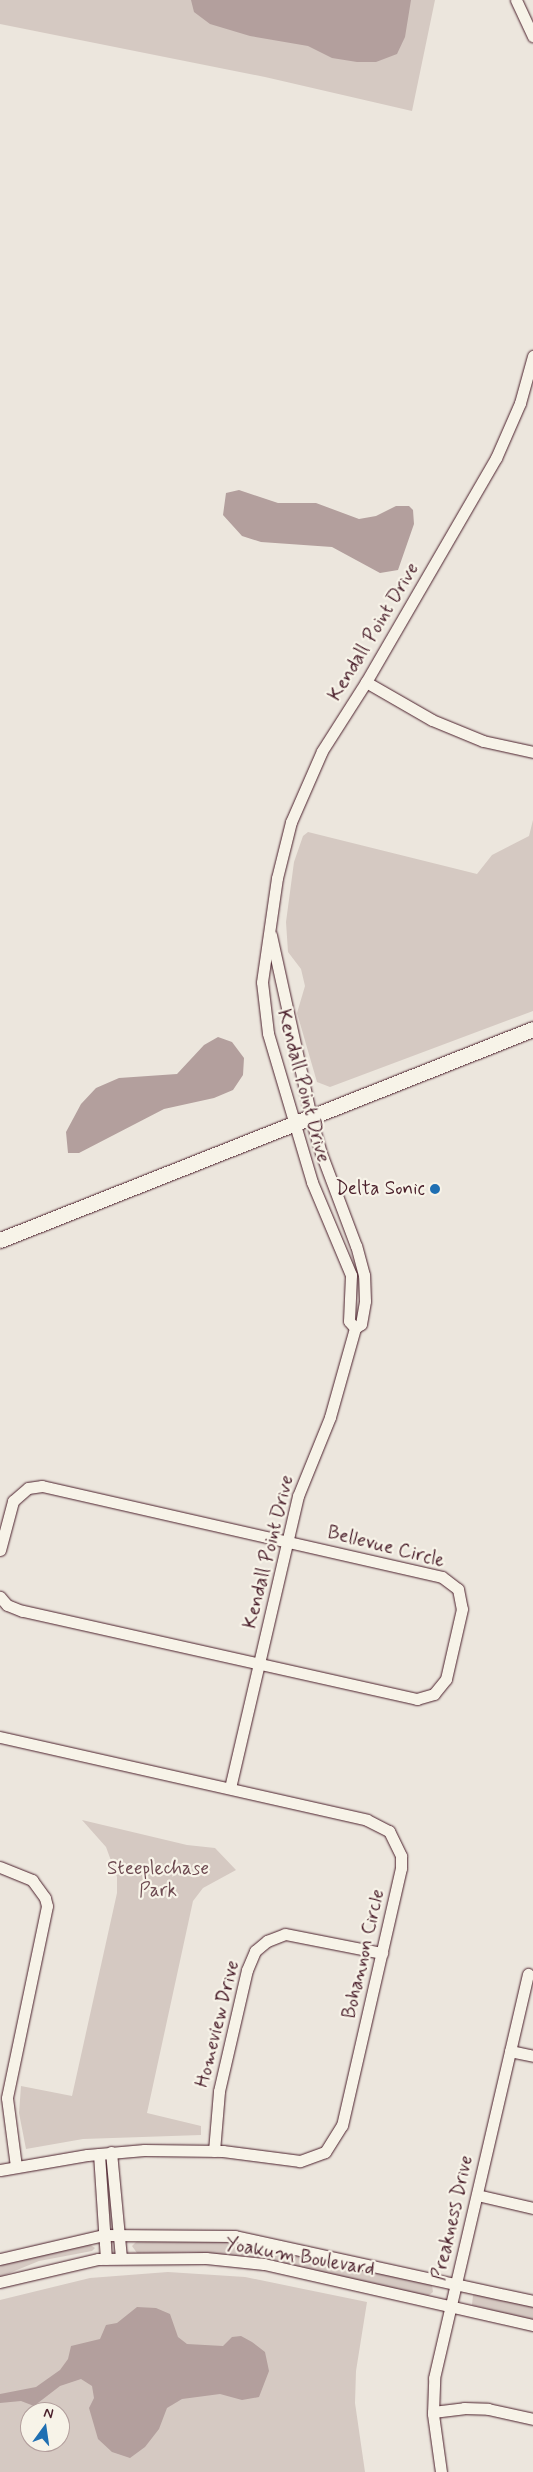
<!DOCTYPE html>
<html>
<head>
<meta charset="utf-8">
<style>
  body { margin:0 }
  #map { position:relative; width:533px; height:2472px; overflow:hidden; background:#ece6dd; font-family:Mynerve,sans-serif }
  div>[style] { position:absolute }
  .green>* { inset:0; background:#d5c9c2 }
  .water>* { inset:0; background:#b39f9d }
  .roads { filter:drop-shadow(0 0 1px #4a1f2b) drop-shadow(0 0 1px #4a1f2b) }
  .minor>* { height:11px; margin:-5.5px; padding:0 5.5px; transform-origin:5.5px; border-radius:5.5px; background:#f7f3e8 }
  .major>* { height:15px; margin:-7.5px; padding:0 7.5px; transform-origin:7.5px; border-radius:7.5px; background:#f7f3e8 }
  .dots>* { width:14px; height:14px; translate:-50% -50%; box-sizing:border-box; border:2px solid #f7f3e8; border-radius:50% }
  span { translate:-50% -50%; white-space:nowrap; text-align:center; line-height:1.15; -webkit-text-stroke:4.5px #f7f3e8; paint-order:stroke }
  .street-label { font-size:19px; color:#4a1f2b }
  .poi-label { font-size:19px; color:#4a1f2b }
  .right { translate:-100% -50%; text-align:right }
  .park-label { font-size:19px; color:#6d4a51 }
  .north { position:absolute; left:20px; top:2402px; width:50px; height:50px; box-sizing:border-box; background:#f7f3e8; border:1px solid #b29e9c; border-radius:50%; rotate:14deg; font-size:14px; font-weight:700; line-height:20px; text-align:center; color:#4a1f2b }
  .north::after { content:''; display:block; margin:auto; width:18px; height:22px; background:#1f6fb2; clip-path:polygon(50% 0,100% 100%,50% 72%,0 100%) }
</style>
</head>
<body>
<div id="map">
  <div class="green">
    <i style="clip-path:polygon(0 0,435px 0,412px 111px,265px 77px,0 24px)"></i>
    <i style="clip-path:polygon(533px 820px,533px 1011px,330px 1087px,317px 1082px,297px 1013px,305px 986px,301px 969px,288px 952px,286px 922px,294px 862px,303px 836px,308px 832px,477px 874px,492px 855px,529px 836px)"></i>
    <i style="clip-path:polygon(82px 1820px,187px 1845px,215px 1848px,236px 1870px,203px 1888px,193px 1901px,147px 2113px,201px 2126px,201px 2135px,83px 2139px,26px 2149px,19px 2113px,21px 2086px,72px 2096px,117px 1893px,117px 1877px,106px 1847px)"></i>
    <i style="clip-path:polygon(138px 2240px,227px 2241px,270px 2247px,432px 2285px,433px 2292px,428px 2296px,246px 2257px,188px 2252px,137px 2253px,132px 2246px)"></i>
    <i style="clip-path:polygon(89px 2244px,95px 2248px,92px 2251px,39px 2261px,0 2277px,0 2264px)"></i>
    <i style="clip-path:polygon(evenodd,168px 2272px,245px 2277px,367px 2302px,356px 2371px,355px 2403px,365px 2472px,0 2472px,0 2300px,90px 2278px,168px 2272px,30px 2412px,60px 2412px,60px 2442px,30px 2442px,30px 2412px)"></i>
    <i style="clip-path:polygon(479px 2294px,533px 2307px,533px 2321px,472px 2305px,473px 2295px)"></i>
  </div>
  <div class="water">
    <i style="clip-path:polygon(191px 0,411px 0,405px 37px,397px 54px,376px 62px,357px 62px,332px 58px,308px 46px,250px 36px,210px 24px,194px 12px)"></i>
    <i style="clip-path:polygon(239px 490px,278px 503px,316px 503px,359px 519px,376px 516px,396px 506px,409px 506px,413px 510px,414px 524px,398px 570px,380px 573px,332px 547px,261px 542px,242px 536px,223px 515px,226px 493px)"></i>
    <i style="clip-path:polygon(218px 1037px,232px 1042px,244px 1058px,243px 1075px,233px 1090px,214px 1098px,164px 1109px,79px 1153px,68px 1153px,66px 1132px,81px 1104px,96px 1088px,119px 1078px,177px 1074px,204px 1045px)"></i>
    <i style="clip-path:polygon(137px 2307px,156px 2308px,170px 2314px,178px 2337px,187px 2344px,223px 2346px,232px 2337px,241px 2336px,252px 2342px,265px 2352px,269px 2371px,259px 2397px,242px 2400px,220px 2394px,182px 2399px,167px 2408px,159px 2429px,145px 2447px,130px 2458px,112px 2452px,98px 2439px,89px 2408px,94px 2398px,92px 2386px,81px 2379px,60px 2386px,34px 2406px,21px 2401px,0 2403px,0 2394px,36px 2387px,60px 2370px,68px 2359px,71px 2346px,100px 2339px,106px 2325px,117px 2323px)"></i>
  </div>
  <div class="roads">
    <div class="minor">
      <i style="left:516px;top:0;width:40px;rotate:65deg"></i>
      <i style="left:366px;top:682px;width:76px;rotate:29.9deg"></i>
      <i style="left:432px;top:720px;width:55px;rotate:22.4deg"></i>
      <i style="left:483px;top:741px;width:51px;rotate:12.4deg"></i>
      <i style="left:355px;top:1328px;width:9px;rotate:-131deg"></i>
      <i style="left:349px;top:1321px;width:46px;rotate:-87.5deg"></i>
      <i style="left:351px;top:1275px;width:101px;rotate:-112.8deg"></i>
      <i style="left:312px;top:1182px;width:155px;rotate:-106.5deg"></i>
      <i style="left:268px;top:1033px;width:51px;rotate:-96.7deg"></i>
      <i style="left:262px;top:982px;width:105px;rotate:-81.8deg"></i>
      <i style="left:277px;top:878px;width:58px;rotate:-76deg"></i>
      <i style="left:291px;top:822px;width:77px;rotate:-66.4deg"></i>
      <i style="left:322px;top:751px;width:82px;rotate:-57.5deg"></i>
      <i style="left:366px;top:682px;width:259px;rotate:-59.9deg"></i>
      <i style="left:496px;top:458px;width:60px;rotate:-66.4deg"></i>
      <i style="left:520px;top:403px;width:49px;rotate:-74.5deg"></i>
      <i style="left:0;top:1550px;width:51px;rotate:-75.1deg"></i>
      <i style="left:13px;top:1501px;width:20px;rotate:-41deg"></i>
      <i style="left:28px;top:1488px;width:14px;rotate:-8deg"></i>
      <i style="left:42px;top:1486px;width:410px;rotate:12.8deg"></i>
      <i style="left:442px;top:1577px;width:20px;rotate:37deg"></i>
      <i style="left:458px;top:1589px;width:20px;rotate:79deg"></i>
      <i style="left:462px;top:1609px;width:72px;rotate:102.9deg"></i>
      <i style="left:446px;top:1679px;width:19px;rotate:129deg"></i>
      <i style="left:434px;top:1694px;width:18px;rotate:164deg"></i>
      <i style="left:417px;top:1699px;width:405px;rotate:-167.4deg"></i>
      <i style="left:22px;top:1611px;width:16px;rotate:-158deg"></i>
      <i style="left:7px;top:1605px;width:11px;rotate:-131deg"></i>
      <i style="left:0;top:1737px;width:376px;rotate:12.7deg"></i>
      <i style="left:367px;top:1820px;width:25px;rotate:27deg"></i>
      <i style="left:389px;top:1831px;width:28px;rotate:64deg"></i>
      <i style="left:401px;top:1856px;width:12px;rotate:90deg"></i>
      <i style="left:401px;top:1868px;width:264px;rotate:102.9deg"></i>
      <i style="left:342px;top:2125px;width:32px;rotate:122deg"></i>
      <i style="left:325px;top:2152px;width:27px;rotate:160deg"></i>
      <i style="left:300px;top:2161px;width:78px;rotate:-172.6deg"></i>
      <i style="left:223px;top:2151px;width:79px;rotate:-179.3deg"></i>
      <i style="left:144px;top:2150px;width:57px;rotate:175deg"></i>
      <i style="left:87px;top:2155px;width:88px;rotate:170.2deg"></i>
      <i style="left:230px;top:1788px;width:300px;rotate:-76.9deg"></i>
      <i style="left:298px;top:1496px;width:85px;rotate:-67.9deg"></i>
      <i style="left:330px;top:1417px;width:92px;rotate:-74.3deg"></i>
      <i style="left:355px;top:1328px;width:7px;rotate:-34deg"></i>
      <i style="left:361px;top:1324px;width:23px;rotate:-80deg"></i>
      <i style="left:365px;top:1301px;width:26px;rotate:-92deg"></i>
      <i style="left:364px;top:1275px;width:30px;rotate:-105deg"></i>
      <i style="left:356px;top:1246px;width:99px;rotate:-110.6deg"></i>
      <i style="left:321px;top:1153px;width:37px;rotate:-106deg"></i>
      <i style="left:311px;top:1117px;width:186px;rotate:-102.4deg"></i>
      <i style="left:0;top:1867px;width:35px;rotate:22deg"></i>
      <i style="left:32px;top:1880px;width:22px;rotate:54deg"></i>
      <i style="left:45px;top:1898px;width:8px;rotate:76deg"></i>
      <i style="left:47px;top:1906px;width:196px;rotate:101.8deg"></i>
      <i style="left:7px;top:2098px;width:69px;rotate:82.5deg"></i>
      <i style="left:510px;top:2051px;width:24px;rotate:12deg"></i>
      <i style="left:214px;top:2151px;width:60px;rotate:-85.2deg"></i>
      <i style="left:219px;top:2091px;width:124px;rotate:-77deg"></i>
      <i style="left:247px;top:1970px;width:21px;rotate:-67deg"></i>
      <i style="left:255px;top:1951px;width:16px;rotate:-40deg"></i>
      <i style="left:267px;top:1941px;width:19px;rotate:-21deg"></i>
      <i style="left:285px;top:1934px;width:99px;rotate:11.1deg"></i>
      <i style="left:111px;top:2152px;width:105px;rotate:84.6deg"></i>
      <i style="left:99px;top:2154px;width:105px;rotate:86.2deg"></i>
      <i style="left:477px;top:2195px;width:57px;rotate:13.1deg"></i>
      <i style="left:0;top:2259px;width:107px;rotate:-13deg"></i>
      <i style="left:104px;top:2235px;width:131px;rotate:0.4deg"></i>
      <i style="left:235px;top:2236px;width:305px;rotate:12.3deg"></i>
      <i style="left:0;top:2282px;width:101px;rotate:-13.2deg"></i>
      <i style="left:98px;top:2259px;width:108px;rotate:-0.5deg"></i>
      <i style="left:206px;top:2258px;width:58px;rotate:5.9deg"></i>
      <i style="left:264px;top:2264px;width:276px;rotate:12.8deg"></i>
      <i style="left:433px;top:2412px;width:31px;rotate:-7deg"></i>
      <i style="left:464px;top:2408px;width:24px;rotate:2deg"></i>
      <i style="left:488px;top:2409px;width:46px;rotate:12.5deg"></i>
      <i style="left:441px;top:2472px;width:59px;rotate:-97.9deg"></i>
      <i style="left:433px;top:2414px;width:36px;rotate:-88deg"></i>
      <i style="left:434px;top:2378px;width:415px;rotate:-76.9deg"></i>
    </div>
    <div class="major">
      <i style="left:0;top:1240px;width:573px;rotate:-21.6deg"></i>
    </div>
  </div>
  <div class="dots">
    <i style="left:435px;top:1189px;background:#1f6fb2"></i>
  </div>
  <div class="street-label">
    <span style="left:374px;top:632px;rotate:-59deg">Kendall Point Drive</span>
    <span style="left:303px;top:1086px;rotate:75deg">Kendall Point Drive</span>
    <span style="left:386px;top:1547px;rotate:14deg">Bellevue Circle</span>
    <span style="left:269px;top:1552px;rotate:-76deg">Kendall Point Drive</span>
    <span style="left:364px;top:1954px;rotate:-77deg">Bohannon Circle</span>
    <span style="left:218px;top:2024px;rotate:-76deg">Homeview Drive</span>
    <span style="left:453px;top:2218px;rotate:-77deg">Preakness Drive</span>
    <span style="left:300px;top:2257px;rotate:10deg">Yoakum Boulevard</span>
  </div>
  <div class="poi-label">
    <span class="right" style="left:425px;top:1189px">Delta Sonic</span>
  </div>
  <div class="park-label">
    <span style="left:158px;top:1880px">Steeplechase<br>Park</span>
  </div>
  <div class="north">N</div>
</div>
</body>
</html>
